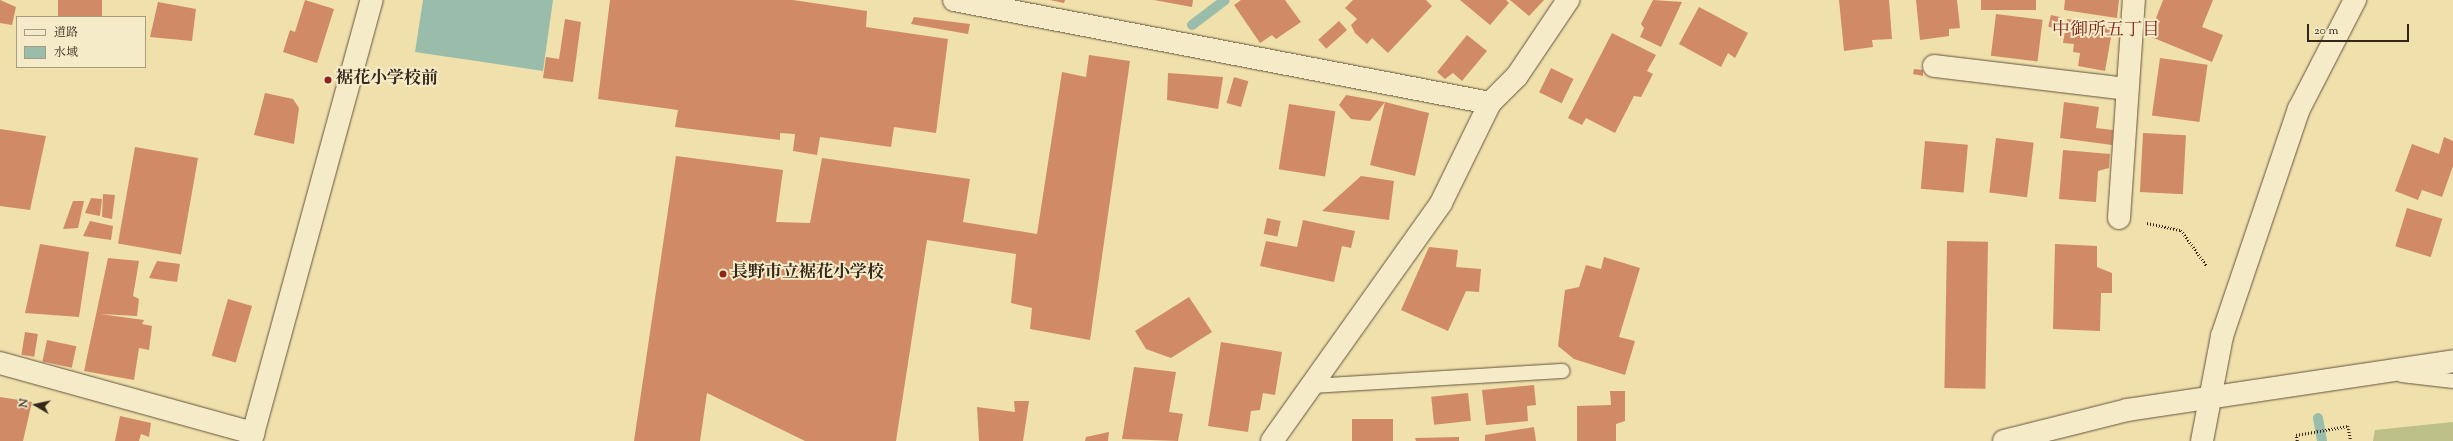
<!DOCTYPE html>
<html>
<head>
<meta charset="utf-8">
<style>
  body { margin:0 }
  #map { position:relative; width:2453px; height:441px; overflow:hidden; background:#f0e0ac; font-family:"Sorts Mill Goudy","Noto Serif JP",serif }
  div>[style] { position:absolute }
  .green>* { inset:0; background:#bdc187 }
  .water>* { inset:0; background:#9abdab }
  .stream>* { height:10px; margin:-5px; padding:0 5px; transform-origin:5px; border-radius:5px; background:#9abdab }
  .building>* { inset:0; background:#d18a66; transform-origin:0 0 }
  .path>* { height:2.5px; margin-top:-1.25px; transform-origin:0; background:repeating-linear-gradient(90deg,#35261a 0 1px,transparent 0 3px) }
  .roads { filter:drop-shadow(0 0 1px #64543e) drop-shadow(0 0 1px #64543e) }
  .service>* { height:14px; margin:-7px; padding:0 7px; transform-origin:7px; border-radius:7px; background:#f5ebc9 }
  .minor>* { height:22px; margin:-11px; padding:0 11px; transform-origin:11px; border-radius:11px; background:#f5ebc9 }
  .tertiary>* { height:22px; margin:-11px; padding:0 11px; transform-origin:11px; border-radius:11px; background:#f5ebc9 }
  .dots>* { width:11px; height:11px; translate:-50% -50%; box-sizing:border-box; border:2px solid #f5ebc9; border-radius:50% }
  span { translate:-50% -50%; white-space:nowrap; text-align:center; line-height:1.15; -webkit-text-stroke:4px #f5ebc9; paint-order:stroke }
  .poi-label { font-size:17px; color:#35261a; font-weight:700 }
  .left { translate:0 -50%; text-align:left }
  .neighbourhood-label { font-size:18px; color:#7a1f14 }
  .legend { position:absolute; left:16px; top:16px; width:130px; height:52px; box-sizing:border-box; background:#f5ebc9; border:1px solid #a89c83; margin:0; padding:5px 7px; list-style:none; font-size:12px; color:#35261a }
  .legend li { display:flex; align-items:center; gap:8px; height:20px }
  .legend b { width:20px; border:1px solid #a89c83 }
  .north { position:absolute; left:16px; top:385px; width:40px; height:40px; -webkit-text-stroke:3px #f5ebc9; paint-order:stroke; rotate:279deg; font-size:11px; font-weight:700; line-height:16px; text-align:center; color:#35261a }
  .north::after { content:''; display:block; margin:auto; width:14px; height:18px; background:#35261a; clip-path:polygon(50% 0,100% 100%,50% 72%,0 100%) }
  .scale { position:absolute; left:2307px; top:24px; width:102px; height:18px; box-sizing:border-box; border:2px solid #35261a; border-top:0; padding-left:5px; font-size:12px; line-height:14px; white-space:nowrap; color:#35261a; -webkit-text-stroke:3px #f5ebc9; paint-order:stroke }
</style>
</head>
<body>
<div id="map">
  <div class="green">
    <i style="clip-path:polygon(2453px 422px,2453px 441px,2373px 441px,2375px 430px)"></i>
  </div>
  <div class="water">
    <i style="clip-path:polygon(423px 0,553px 0,543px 71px,415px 52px)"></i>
  </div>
  <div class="stream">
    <i style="left:1192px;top:25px;width:41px;rotate:-37.1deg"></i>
    <i style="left:2318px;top:418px;width:23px;rotate:80deg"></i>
  </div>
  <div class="building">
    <i style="clip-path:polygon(0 0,16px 7px,12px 25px,0 23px)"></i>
    <i style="left:58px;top:0;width:44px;height:17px"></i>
    <i style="clip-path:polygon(305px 0,334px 9px,317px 63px,283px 52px,290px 30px,295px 32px)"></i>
    <i style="clip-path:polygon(610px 0,793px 0,867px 11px,866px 27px,948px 39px,936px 133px,894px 127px,891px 147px,820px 137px,817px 155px,793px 151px,795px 134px,780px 133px,780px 140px,675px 127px,678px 110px,598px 99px)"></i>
    <i style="clip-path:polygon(1050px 0,1065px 0,1064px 3px)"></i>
    <i style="clip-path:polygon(1154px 0,1193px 0,1192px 7px)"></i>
    <i style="clip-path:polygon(1241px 0,1285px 0,1301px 22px,1276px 39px,1272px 35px,1260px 43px,1234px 5px)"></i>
    <i style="clip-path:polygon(1353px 0,1426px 0,1432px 6px,1388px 53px,1372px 38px,1367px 44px,1355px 33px,1351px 25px,1357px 19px,1345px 8px)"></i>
    <i style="clip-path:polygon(1460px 0,1506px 0,1509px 3px,1490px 25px)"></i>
    <i style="clip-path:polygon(1510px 0,1544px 0,1529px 16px)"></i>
    <i style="clip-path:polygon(1653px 0,1682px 2px,1661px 47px,1640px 37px,1644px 28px,1641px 24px)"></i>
    <i style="clip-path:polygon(1839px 0,1889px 0,1892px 39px,1872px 40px,1873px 47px,1844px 51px)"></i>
    <i style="clip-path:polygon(1916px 0,1957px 0,1960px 28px,1949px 29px,1949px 36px,1920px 40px)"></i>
    <i style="left:1981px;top:0;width:55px;height:10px"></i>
    <i style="clip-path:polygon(2065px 0,2119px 0,2117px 18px,2064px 10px)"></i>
    <i style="clip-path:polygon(2163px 0,2213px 0,2202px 27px,2223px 35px,2212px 62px,2149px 36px)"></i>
    <i style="clip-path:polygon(158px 2px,196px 9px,192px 41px,150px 37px)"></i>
    <i style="clip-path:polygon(1699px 7px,1748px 33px,1735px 58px,1728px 53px,1721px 67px,1679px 44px)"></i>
    <i style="left:1996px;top:14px;width:47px;height:42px;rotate:7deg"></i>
    <i style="left:2051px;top:15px;width:9px;height:12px;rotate:13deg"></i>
    <i style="clip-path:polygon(914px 17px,970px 24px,968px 34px,911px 24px)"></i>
    <i style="clip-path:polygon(565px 19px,581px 22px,573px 82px,543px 78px,546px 57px,559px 59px)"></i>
    <i style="clip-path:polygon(2067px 19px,2113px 26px,2105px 71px,2078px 66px,2080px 53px,2073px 52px,2074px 44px,2063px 43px)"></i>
    <i style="left:1339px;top:21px;width:12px;height:28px;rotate:48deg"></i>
    <i style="clip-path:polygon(1612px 33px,1656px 55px,1647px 71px,1653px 74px,1641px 97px,1634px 96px,1615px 133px,1586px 118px,1582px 125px,1568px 118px)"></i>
    <i style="clip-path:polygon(1467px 35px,1487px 51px,1462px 81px,1453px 73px,1445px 79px,1437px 72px)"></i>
    <i style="clip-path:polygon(1089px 55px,1130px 61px,1090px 340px,1030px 329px,1032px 308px,1011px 303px,1016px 254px,927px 240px,896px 441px,805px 441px,707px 393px,700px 441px,634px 441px,676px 156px,783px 170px,776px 222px,810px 223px,822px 158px,970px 179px,963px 222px,1037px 234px,1062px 72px,1086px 77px)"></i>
    <i style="left:2160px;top:58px;width:48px;height:58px;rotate:8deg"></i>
    <i style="left:1551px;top:68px;width:25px;height:27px;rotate:26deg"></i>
    <i style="clip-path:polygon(1914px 69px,1923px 70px,1923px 76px,1913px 74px)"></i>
    <i style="clip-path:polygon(1168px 73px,1223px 77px,1218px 109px,1167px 100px)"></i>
    <i style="left:1234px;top:77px;width:15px;height:27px;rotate:16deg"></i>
    <i style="clip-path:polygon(265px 93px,293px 99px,299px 108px,294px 144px,254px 135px)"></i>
    <i style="clip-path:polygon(1346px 95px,1385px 102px,1429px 113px,1415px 176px,1370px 165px,1385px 102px,1370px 121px,1351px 119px,1339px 105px)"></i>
    <i style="clip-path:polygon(2064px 102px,2099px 107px,2096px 128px,2113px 130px,2112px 145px,2060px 138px)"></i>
    <i style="left:1289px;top:104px;width:47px;height:66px;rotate:9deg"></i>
    <i style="clip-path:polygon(0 129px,46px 136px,30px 210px,0 206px)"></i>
    <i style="left:2143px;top:133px;width:43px;height:59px;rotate:3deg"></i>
    <i style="clip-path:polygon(2444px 137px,2453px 141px,2453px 166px,2442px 197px,2422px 190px,2418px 200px,2395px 191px,2412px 144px,2439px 154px)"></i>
    <i style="left:1996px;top:138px;width:38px;height:55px;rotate:7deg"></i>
    <i style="left:1925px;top:141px;width:43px;height:48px;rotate:5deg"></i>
    <i style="left:135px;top:147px;width:64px;height:98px;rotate:10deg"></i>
    <i style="clip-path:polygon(2063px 150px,2110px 154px,2109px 168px,2098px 171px,2096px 202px,2059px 199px)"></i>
    <i style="clip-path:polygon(1361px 176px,1394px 181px,1389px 220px,1322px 211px)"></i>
    <i style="clip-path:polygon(103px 194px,115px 195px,112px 219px,102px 217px)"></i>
    <i style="clip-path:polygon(91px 198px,102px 199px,100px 216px,85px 213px)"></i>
    <i style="clip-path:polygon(73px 201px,84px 201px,78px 228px,63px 229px)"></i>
    <i style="left:2407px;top:208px;width:37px;height:40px;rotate:17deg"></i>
    <i style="left:1267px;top:218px;width:14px;height:16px;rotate:12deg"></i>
    <i style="clip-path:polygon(1303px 220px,1355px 231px,1351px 248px,1342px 246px,1334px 282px,1260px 266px,1266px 241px,1297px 247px)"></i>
    <i style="clip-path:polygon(90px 221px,113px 226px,111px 240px,83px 236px)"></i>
    <i style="left:1947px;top:241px;width:41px;height:147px;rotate:1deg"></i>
    <i style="clip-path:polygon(40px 244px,89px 252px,79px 317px,25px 313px)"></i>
    <i style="clip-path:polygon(2055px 244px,2097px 246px,2097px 267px,2112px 273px,2112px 293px,2101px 293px,2100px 331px,2053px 329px)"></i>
    <i style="clip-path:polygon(1429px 247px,1458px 250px,1456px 267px,1481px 269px,1479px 292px,1466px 291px,1448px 331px,1401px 310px)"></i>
    <i style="clip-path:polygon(1604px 257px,1640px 268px,1619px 337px,1635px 341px,1625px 375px,1574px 359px,1558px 346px,1565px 290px,1579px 287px,1586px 265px,1601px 269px)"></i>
    <i style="clip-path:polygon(108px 258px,139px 261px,133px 296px,139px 299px,137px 316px,100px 314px,144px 320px,142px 324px,152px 326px,149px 350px,139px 348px,134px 380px,84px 371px)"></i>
    <i style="clip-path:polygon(157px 261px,180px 264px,177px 282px,149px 278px)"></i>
    <i style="clip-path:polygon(1189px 297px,1212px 332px,1171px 358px,1146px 349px,1135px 331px)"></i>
    <i style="left:228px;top:299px;width:25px;height:59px;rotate:16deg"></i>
    <i style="left:25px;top:332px;width:13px;height:23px;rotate:9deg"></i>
    <i style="left:47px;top:340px;width:30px;height:22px;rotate:12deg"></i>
    <i style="clip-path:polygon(1221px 342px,1282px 352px,1275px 395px,1263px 393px,1260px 410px,1251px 411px,1248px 432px,1208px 426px)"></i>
    <i style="clip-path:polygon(1134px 367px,1176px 372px,1169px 412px,1183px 414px,1178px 441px,1122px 439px)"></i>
    <i style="clip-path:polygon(1534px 385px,1536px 405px,1527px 406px,1528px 421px,1486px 425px,1482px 390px)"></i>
    <i style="clip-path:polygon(1610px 391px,1625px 391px,1625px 421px,1616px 424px,1616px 441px,1577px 441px,1577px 406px,1611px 405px)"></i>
    <i style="left:1468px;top:393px;width:28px;height:37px;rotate:84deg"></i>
    <i style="clip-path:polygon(0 397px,32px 402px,23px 441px,0 441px)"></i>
    <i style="clip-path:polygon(1014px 401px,1029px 401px,1023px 441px,979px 441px,977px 407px,1015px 412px)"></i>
    <i style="clip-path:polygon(120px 416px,151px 423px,149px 437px,141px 434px,139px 441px,115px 441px)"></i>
    <i style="left:1352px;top:419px;width:41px;height:22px"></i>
    <i style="clip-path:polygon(1534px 427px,1536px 441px,1485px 441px,1485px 435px)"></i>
    <i style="clip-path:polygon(1109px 432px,1108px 441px,1085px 441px,1086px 437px)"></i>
    <i style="clip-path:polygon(1459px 437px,1459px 441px,1416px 441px,1415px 438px)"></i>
  </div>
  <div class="path">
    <i style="left:2147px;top:223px;width:35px;rotate:12deg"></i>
    <i style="left:2181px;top:230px;width:44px;rotate:54.2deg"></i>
    <i style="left:2297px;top:441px;width:6px;rotate:-99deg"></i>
    <i style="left:2296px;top:435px;width:53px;rotate:-9.8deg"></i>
    <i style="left:2348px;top:426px;width:15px;rotate:79deg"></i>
  </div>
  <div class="roads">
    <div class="service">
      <i style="left:2402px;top:375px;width:51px;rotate:6.7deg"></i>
      <i style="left:1310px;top:386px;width:253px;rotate:-3.4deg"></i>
    </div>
    <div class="minor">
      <i style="left:954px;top:0;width:546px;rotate:10.88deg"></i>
      <i style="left:1934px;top:66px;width:193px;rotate:6.8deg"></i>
      <i style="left:2119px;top:218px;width:219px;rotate:-86.1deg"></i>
      <i style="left:0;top:363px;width:263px;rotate:15.5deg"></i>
      <i style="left:1272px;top:441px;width:292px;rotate:-54.6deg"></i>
      <i style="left:1441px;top:203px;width:111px;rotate:-63.9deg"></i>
      <i style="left:1490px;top:103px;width:38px;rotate:-45deg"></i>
      <i style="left:1517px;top:76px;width:92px;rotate:-56.1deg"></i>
      <i style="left:2004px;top:441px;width:127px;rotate:-14.1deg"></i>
      <i style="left:2127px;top:410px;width:330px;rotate:-8.5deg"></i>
    </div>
    <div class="tertiary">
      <i style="left:251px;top:441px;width:457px;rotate:-74.7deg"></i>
      <i style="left:2202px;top:441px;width:107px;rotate:-79.2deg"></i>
      <i style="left:2222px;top:336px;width:240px;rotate:-71.3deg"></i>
      <i style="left:2299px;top:109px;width:123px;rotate:-62.8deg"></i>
    </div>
  </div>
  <div class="dots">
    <i style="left:328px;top:80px;background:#8f2418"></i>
    <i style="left:723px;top:274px;background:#8f2418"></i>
  </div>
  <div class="poi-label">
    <span class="left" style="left:336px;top:80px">裾花小学校前</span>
    <span class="left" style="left:731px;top:274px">長野市立裾花小学校</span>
  </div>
  <div class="neighbourhood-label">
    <span style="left:2106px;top:31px">中御所五丁目</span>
  </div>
  <ul class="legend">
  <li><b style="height:5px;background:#f5ebc9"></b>道路</li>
  <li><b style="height:11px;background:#9abdab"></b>水域</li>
  </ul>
  <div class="north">N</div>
  <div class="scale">20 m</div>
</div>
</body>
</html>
